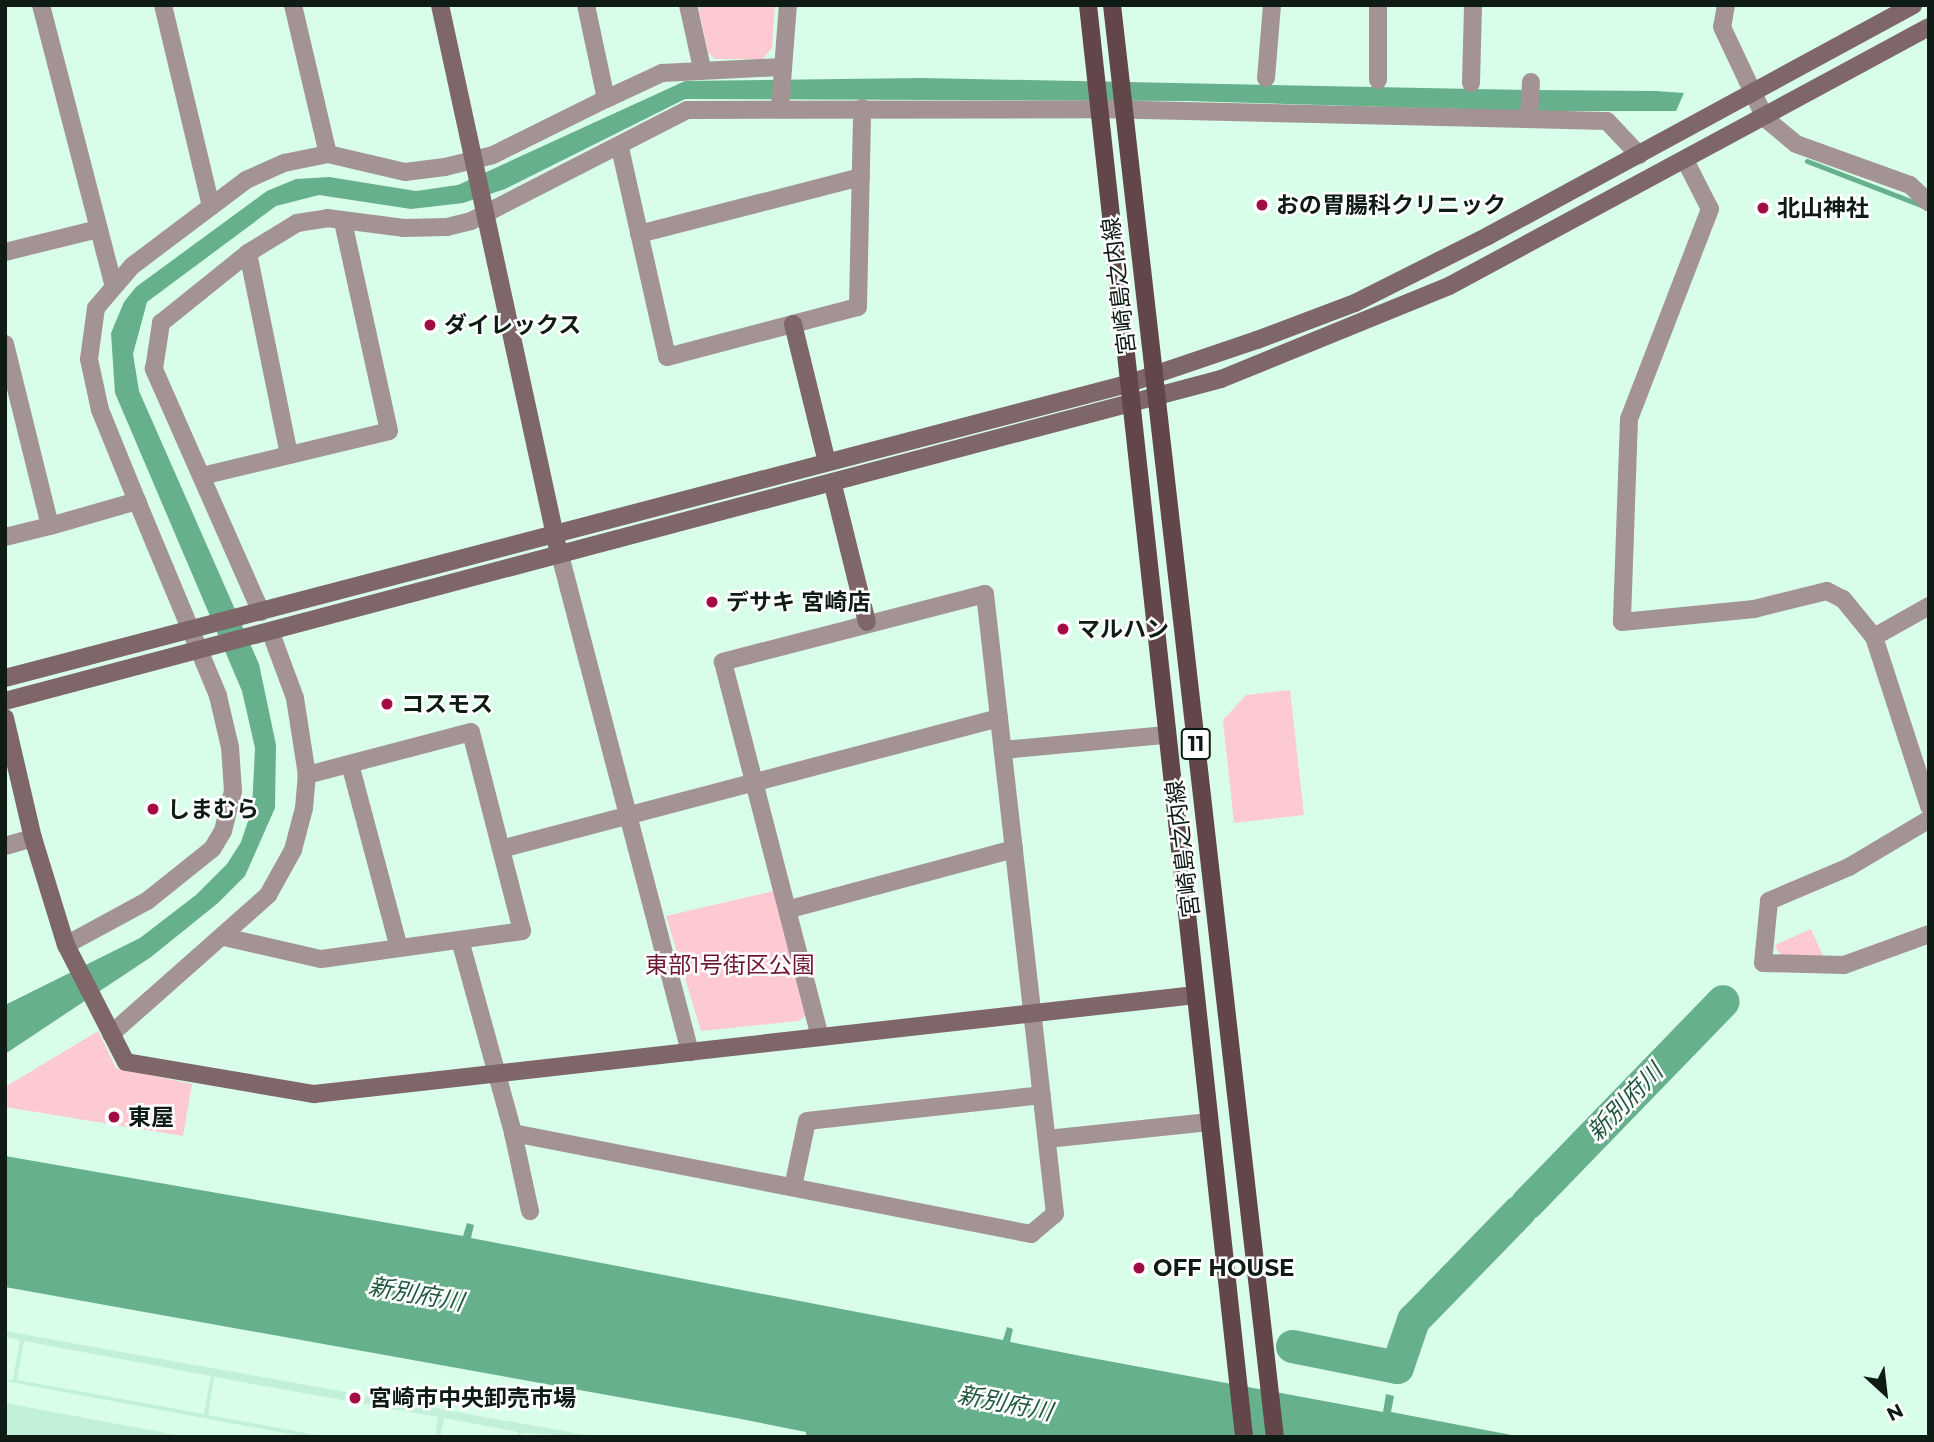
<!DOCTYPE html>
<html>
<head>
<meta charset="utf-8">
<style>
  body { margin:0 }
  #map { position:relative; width:1934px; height:1442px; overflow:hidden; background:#d8fde8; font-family:Montserrat,"Noto Sans JP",sans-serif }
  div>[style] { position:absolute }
  .built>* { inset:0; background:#c3f0d8 }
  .green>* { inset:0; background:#fecad1 }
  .water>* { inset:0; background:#67b08c }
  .stream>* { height:5px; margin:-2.5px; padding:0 2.5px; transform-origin:2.5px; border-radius:2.5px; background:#67b08c }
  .river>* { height:33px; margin:-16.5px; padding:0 16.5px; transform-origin:16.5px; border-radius:16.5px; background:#67b08c }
  .street>* { height:18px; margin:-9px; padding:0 9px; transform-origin:9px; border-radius:9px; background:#a49395 }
  .secondary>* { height:18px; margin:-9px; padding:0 9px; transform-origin:9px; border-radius:9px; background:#7e6669 }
  .primary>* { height:18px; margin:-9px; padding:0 9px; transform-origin:9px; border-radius:9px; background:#62464a }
  .dots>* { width:19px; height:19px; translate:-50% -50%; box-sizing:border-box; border:4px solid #fff; border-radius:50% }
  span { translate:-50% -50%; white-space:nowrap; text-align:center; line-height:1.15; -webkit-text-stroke:5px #fff; paint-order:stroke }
  .shield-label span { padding:2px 5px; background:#fff; border:2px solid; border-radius:5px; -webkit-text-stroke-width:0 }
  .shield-label { font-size:21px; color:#0e1c15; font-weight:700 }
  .poi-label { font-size:23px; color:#0e1c15; font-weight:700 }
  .left { translate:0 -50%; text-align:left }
  .street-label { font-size:23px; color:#0e1c15 }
  .park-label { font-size:23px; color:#6f1730 }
  .water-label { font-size:24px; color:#20583f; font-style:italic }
  .frame { position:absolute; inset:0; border:7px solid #0e1c15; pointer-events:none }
  .north { position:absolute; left:1850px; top:1358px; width:70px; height:70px; -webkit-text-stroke:5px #fff; paint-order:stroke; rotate:153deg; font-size:19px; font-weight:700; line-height:28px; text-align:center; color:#0e1c15 }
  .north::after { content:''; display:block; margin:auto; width:24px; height:32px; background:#0e1c15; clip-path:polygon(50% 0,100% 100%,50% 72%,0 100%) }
</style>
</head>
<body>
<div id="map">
  <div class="built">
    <i style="clip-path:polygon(evenodd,5px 1331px,597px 1437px,523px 1433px,517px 1437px,518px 1432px,444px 1418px,440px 1437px,435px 1437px,438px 1417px,214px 1377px,208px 1415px,327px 1437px,306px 1437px,5px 1381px,13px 1379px,20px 1340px,5px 1337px,5px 1331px,24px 1341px,211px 1376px,204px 1414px,17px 1380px,24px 1341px)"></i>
    <i style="clip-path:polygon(5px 1403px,187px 1437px,5px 1437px)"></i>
  </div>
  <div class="green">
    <i style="clip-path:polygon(698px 5px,775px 5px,772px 48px,763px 59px,715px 59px,708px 52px)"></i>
    <i style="clip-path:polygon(1290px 690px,1304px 815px,1234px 823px,1223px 720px,1246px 695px)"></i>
    <i style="clip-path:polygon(774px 891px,806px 1015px,799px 1021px,701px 1031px,666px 916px)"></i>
    <i style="clip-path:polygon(1811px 929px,1824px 958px,1781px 955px,1777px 950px,1775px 945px)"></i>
    <i style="clip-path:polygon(98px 1031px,116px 1068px,192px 1084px,183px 1136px,5px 1107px,5px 1087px)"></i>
  </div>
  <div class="water">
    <i style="clip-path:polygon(922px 78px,1529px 90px,1528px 111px,1187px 101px,685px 99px,505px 189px,463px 203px,411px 209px,319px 195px,276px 206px,147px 302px,133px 354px,139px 391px,259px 664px,276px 745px,275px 808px,245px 876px,218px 903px,151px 957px,5px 1054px,5px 1005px,140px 938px,196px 895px,227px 864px,241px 842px,252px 809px,255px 748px,242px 691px,115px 393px,111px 333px,124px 302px,136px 287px,267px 191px,296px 179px,329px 177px,416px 191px,458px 185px,685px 81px)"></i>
    <i style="clip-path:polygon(1534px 90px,1656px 91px,1684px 93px,1676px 111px,1533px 111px)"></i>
    <i style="clip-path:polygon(5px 1156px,463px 1236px,467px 1223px,474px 1225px,471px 1238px,1003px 1340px,1007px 1327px,1013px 1329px,1010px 1342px,1081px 1356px,1383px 1412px,1386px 1394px,1394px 1396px,1391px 1412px,1522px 1437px,806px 1437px,806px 1432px,736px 1418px,5px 1287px)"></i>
  </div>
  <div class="stream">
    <i style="left:1807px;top:161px;width:128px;rotate:21.1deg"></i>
  </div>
  <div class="river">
    <i style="left:1527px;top:1203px;width:281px;rotate:-45.9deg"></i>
    <i style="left:1292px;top:1346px;width:107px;rotate:11.3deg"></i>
    <i style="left:1397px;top:1367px;width:50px;rotate:-71.2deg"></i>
    <i style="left:1413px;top:1320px;width:152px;rotate:-45.8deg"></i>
  </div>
  <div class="street">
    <i style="left:41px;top:5px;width:288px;rotate:75.5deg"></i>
    <i style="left:163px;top:5px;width:207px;rotate:76.6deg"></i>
    <i style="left:293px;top:5px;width:153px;rotate:76.8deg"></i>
    <i style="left:586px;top:5px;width:96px;rotate:78deg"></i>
    <i style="left:606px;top:99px;width:62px;rotate:-24.9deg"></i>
    <i style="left:662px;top:73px;width:120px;rotate:-2.9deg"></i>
    <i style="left:688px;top:5px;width:65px;rotate:77.5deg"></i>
    <i style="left:1726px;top:5px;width:22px;rotate:100deg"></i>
    <i style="left:1722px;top:27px;width:101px;rotate:64.7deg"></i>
    <i style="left:1765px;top:118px;width:40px;rotate:40deg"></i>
    <i style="left:1796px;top:144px;width:121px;rotate:19.8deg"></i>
    <i style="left:1910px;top:185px;width:26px;rotate:43deg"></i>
    <i style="left:1266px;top:78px;width:73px;rotate:-85.3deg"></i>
    <i style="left:1378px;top:80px;width:75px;rotate:-90deg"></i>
    <i style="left:1471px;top:83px;width:78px;rotate:-88.5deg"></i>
    <i style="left:780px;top:108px;width:103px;rotate:-85.6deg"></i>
    <i style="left:1529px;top:119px;width:37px;rotate:-87deg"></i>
    <i style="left:620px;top:148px;width:214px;rotate:77.3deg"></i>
    <i style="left:667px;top:357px;width:197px;rotate:-14.7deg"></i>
    <i style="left:858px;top:307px;width:199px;rotate:-88.8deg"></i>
    <i style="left:1685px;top:160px;width:55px;rotate:63deg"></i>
    <i style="left:1710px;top:209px;width:225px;rotate:111.1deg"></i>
    <i style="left:1629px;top:419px;width:203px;rotate:92deg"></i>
    <i style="left:1622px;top:622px;width:133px;rotate:-5.6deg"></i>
    <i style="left:1754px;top:609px;width:75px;rotate:-13.9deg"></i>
    <i style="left:1827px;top:591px;width:18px;rotate:27deg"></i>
    <i style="left:1843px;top:599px;width:49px;rotate:50.8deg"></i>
    <i style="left:1874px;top:637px;width:178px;rotate:72deg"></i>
    <i style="left:639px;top:234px;width:229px;rotate:-14.4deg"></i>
    <i style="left:5px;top:252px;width:96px;rotate:-13.9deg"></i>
    <i style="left:248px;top:253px;width:206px;rotate:78.5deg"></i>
    <i style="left:5px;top:344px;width:187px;rotate:76.1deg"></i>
    <i style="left:50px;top:526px;width:91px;rotate:-16deg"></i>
    <i style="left:137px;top:501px;width:211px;rotate:67.4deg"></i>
    <i style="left:218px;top:696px;width:52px;rotate:76.8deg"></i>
    <i style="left:230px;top:747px;width:44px;rotate:86.1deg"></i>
    <i style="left:233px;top:791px;width:41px;rotate:104deg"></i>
    <i style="left:223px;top:831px;width:21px;rotate:121deg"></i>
    <i style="left:212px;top:849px;width:83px;rotate:141.3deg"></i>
    <i style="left:147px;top:901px;width:92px;rotate:151.5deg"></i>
    <i style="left:202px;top:476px;width:192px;rotate:-13.5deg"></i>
    <i style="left:389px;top:431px;width:214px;rotate:-102.4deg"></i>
    <i style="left:137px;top:501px;width:98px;rotate:-112.1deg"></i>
    <i style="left:100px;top:410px;width:52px;rotate:-102.2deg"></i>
    <i style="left:89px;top:359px;width:51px;rotate:-82.2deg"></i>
    <i style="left:96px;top:308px;width:55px;rotate:-49.4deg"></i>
    <i style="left:132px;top:266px;width:143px;rotate:-37deg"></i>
    <i style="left:246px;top:180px;width:42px;rotate:-24.1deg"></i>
    <i style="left:284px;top:163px;width:45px;rotate:-11.6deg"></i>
    <i style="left:328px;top:154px;width:79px;rotate:13.2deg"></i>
    <i style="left:405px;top:172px;width:40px;rotate:-7.1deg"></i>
    <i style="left:445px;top:167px;width:49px;rotate:-14deg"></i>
    <i style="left:493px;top:155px;width:126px;rotate:-26.4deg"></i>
    <i style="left:5px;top:537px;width:46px;rotate:-13.7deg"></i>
    <i style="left:560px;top:555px;width:514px;rotate:75.34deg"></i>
    <i style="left:261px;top:612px;width:266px;rotate:-113.8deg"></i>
    <i style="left:154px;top:369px;width:47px;rotate:-81.3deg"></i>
    <i style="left:161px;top:323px;width:112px;rotate:-38.8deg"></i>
    <i style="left:248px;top:253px;width:57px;rotate:-31.5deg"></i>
    <i style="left:297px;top:223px;width:30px;rotate:-9deg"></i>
    <i style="left:327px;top:218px;width:78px;rotate:7.4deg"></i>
    <i style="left:404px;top:228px;width:43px;rotate:-1.3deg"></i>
    <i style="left:447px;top:227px;width:25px;rotate:-14deg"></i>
    <i style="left:471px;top:221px;width:243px;rotate:-27.2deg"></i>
    <i style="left:687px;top:110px;width:412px;rotate:-0.1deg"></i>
    <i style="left:1099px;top:109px;width:508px;rotate:1.35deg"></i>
    <i style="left:1607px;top:121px;width:47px;rotate:46.7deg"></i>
    <i style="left:1874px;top:637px;width:63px;rotate:-29.4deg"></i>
    <i style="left:1003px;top:750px;width:164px;rotate:-5.3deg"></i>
    <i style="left:350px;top:764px;width:190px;rotate:75.1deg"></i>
    <i style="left:1928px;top:820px;width:92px;rotate:149.3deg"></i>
    <i style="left:1849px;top:867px;width:87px;rotate:157deg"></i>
    <i style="left:1769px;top:901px;width:62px;rotate:95.5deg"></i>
    <i style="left:1763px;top:963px;width:81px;rotate:1.4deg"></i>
    <i style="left:1844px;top:965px;width:90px;rotate:-20deg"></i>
    <i style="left:5px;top:846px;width:29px;rotate:-16deg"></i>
    <i style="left:501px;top:849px;width:515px;rotate:-14.74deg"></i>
    <i style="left:790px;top:909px;width:232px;rotate:-15deg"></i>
    <i style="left:224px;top:937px;width:99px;rotate:12.8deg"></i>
    <i style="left:321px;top:959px;width:203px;rotate:-7.9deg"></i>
    <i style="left:522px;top:931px;width:205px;rotate:-104.4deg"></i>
    <i style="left:471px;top:732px;width:170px;rotate:165.3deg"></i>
    <i style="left:460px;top:940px;width:200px;rotate:74.6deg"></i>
    <i style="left:513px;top:1133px;width:528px;rotate:11.03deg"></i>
    <i style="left:1031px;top:1234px;width:31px;rotate:-40deg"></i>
    <i style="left:1055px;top:1214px;width:624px;rotate:-96.44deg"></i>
    <i style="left:985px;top:594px;width:271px;rotate:165.5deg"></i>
    <i style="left:723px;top:662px;width:387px;rotate:75.5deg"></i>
    <i style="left:111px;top:1034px;width:210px;rotate:-41.5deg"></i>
    <i style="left:268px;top:895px;width:51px;rotate:-60.9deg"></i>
    <i style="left:293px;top:850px;width:43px;rotate:-75.3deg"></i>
    <i style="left:304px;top:808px;width:33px;rotate:-85deg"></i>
    <i style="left:307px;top:775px;width:78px;rotate:-98.9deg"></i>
    <i style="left:295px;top:698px;width:69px;rotate:-110.3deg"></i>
    <i style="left:513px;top:1133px;width:80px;rotate:77.7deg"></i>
    <i style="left:1047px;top:1139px;width:163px;rotate:-6deg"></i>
    <i style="left:793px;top:1187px;width:67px;rotate:-78deg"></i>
    <i style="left:807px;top:1121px;width:236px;rotate:-6.3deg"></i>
  </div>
  <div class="secondary">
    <i style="left:440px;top:5px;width:553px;rotate:77.77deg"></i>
    <i style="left:793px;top:324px;width:142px;rotate:76.2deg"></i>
    <i style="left:833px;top:485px;width:141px;rotate:76.1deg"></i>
    <i style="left:5px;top:678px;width:1160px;rotate:-14.68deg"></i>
    <i style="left:1127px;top:384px;width:137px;rotate:-18.7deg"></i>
    <i style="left:1257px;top:340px;width:105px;rotate:-20.7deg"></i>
    <i style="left:1355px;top:303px;width:149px;rotate:-26.7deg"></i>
    <i style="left:1488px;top:236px;width:484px;rotate:-28.5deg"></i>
    <i style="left:5px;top:701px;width:1258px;rotate:-14.83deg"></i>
    <i style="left:1221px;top:379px;width:246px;rotate:-22.2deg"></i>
    <i style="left:1449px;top:286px;width:545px;rotate:-28.35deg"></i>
    <i style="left:5px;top:718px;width:123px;rotate:76.9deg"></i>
    <i style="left:33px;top:838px;width:112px;rotate:72.9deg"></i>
    <i style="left:66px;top:945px;width:131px;rotate:62.9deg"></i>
    <i style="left:126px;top:1062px;width:191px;rotate:9.7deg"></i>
    <i style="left:314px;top:1094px;width:887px;rotate:-6.41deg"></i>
  </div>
  <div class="primary">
    <i style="left:1088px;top:5px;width:1440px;rotate:83.78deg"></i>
    <i style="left:1112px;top:5px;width:1441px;rotate:83.51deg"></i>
  </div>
  <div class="dots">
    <i style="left:1262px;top:205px;background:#a40b43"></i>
    <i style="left:1763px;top:208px;background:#a40b43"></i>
    <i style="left:430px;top:325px;background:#a40b43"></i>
    <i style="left:712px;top:602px;background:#a40b43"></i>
    <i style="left:1063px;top:629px;background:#a40b43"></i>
    <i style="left:387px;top:704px;background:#a40b43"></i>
    <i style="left:153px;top:809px;background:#a40b43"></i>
    <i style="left:114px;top:1117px;background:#a40b43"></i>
    <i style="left:1139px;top:1268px;background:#a40b43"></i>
    <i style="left:355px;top:1398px;background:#a40b43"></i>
  </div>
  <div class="shield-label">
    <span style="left:1196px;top:744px">11</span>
  </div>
  <div class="poi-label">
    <span class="left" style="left:1276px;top:205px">おの胃腸科クリニック</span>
    <span class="left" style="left:1777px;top:208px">北山神社</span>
    <span class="left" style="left:444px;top:325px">ダイレックス</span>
    <span class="left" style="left:726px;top:602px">デサキ 宮崎店</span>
    <span class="left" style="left:1077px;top:629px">マルハン</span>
    <span class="left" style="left:401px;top:704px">コスモス</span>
    <span class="left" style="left:167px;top:809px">しまむら</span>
    <span class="left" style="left:128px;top:1117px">東屋</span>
    <span class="left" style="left:1153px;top:1268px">OFF HOUSE</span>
    <span class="left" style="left:369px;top:1398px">宮崎市中央卸売市場</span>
  </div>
  <div class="street-label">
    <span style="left:1119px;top:286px;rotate:-97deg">宮崎島之内線</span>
    <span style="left:1183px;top:849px;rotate:-97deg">宮崎島之内線</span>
  </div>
  <div class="park-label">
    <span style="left:730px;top:965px">東部1号街区公園</span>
  </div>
  <div class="water-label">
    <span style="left:1625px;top:1102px;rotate:-46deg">新別府川</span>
    <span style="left:416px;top:1294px;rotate:10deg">新別府川</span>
    <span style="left:1005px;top:1403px;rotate:11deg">新別府川</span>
  </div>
  <div class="frame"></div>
  <div class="north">N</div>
</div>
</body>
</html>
